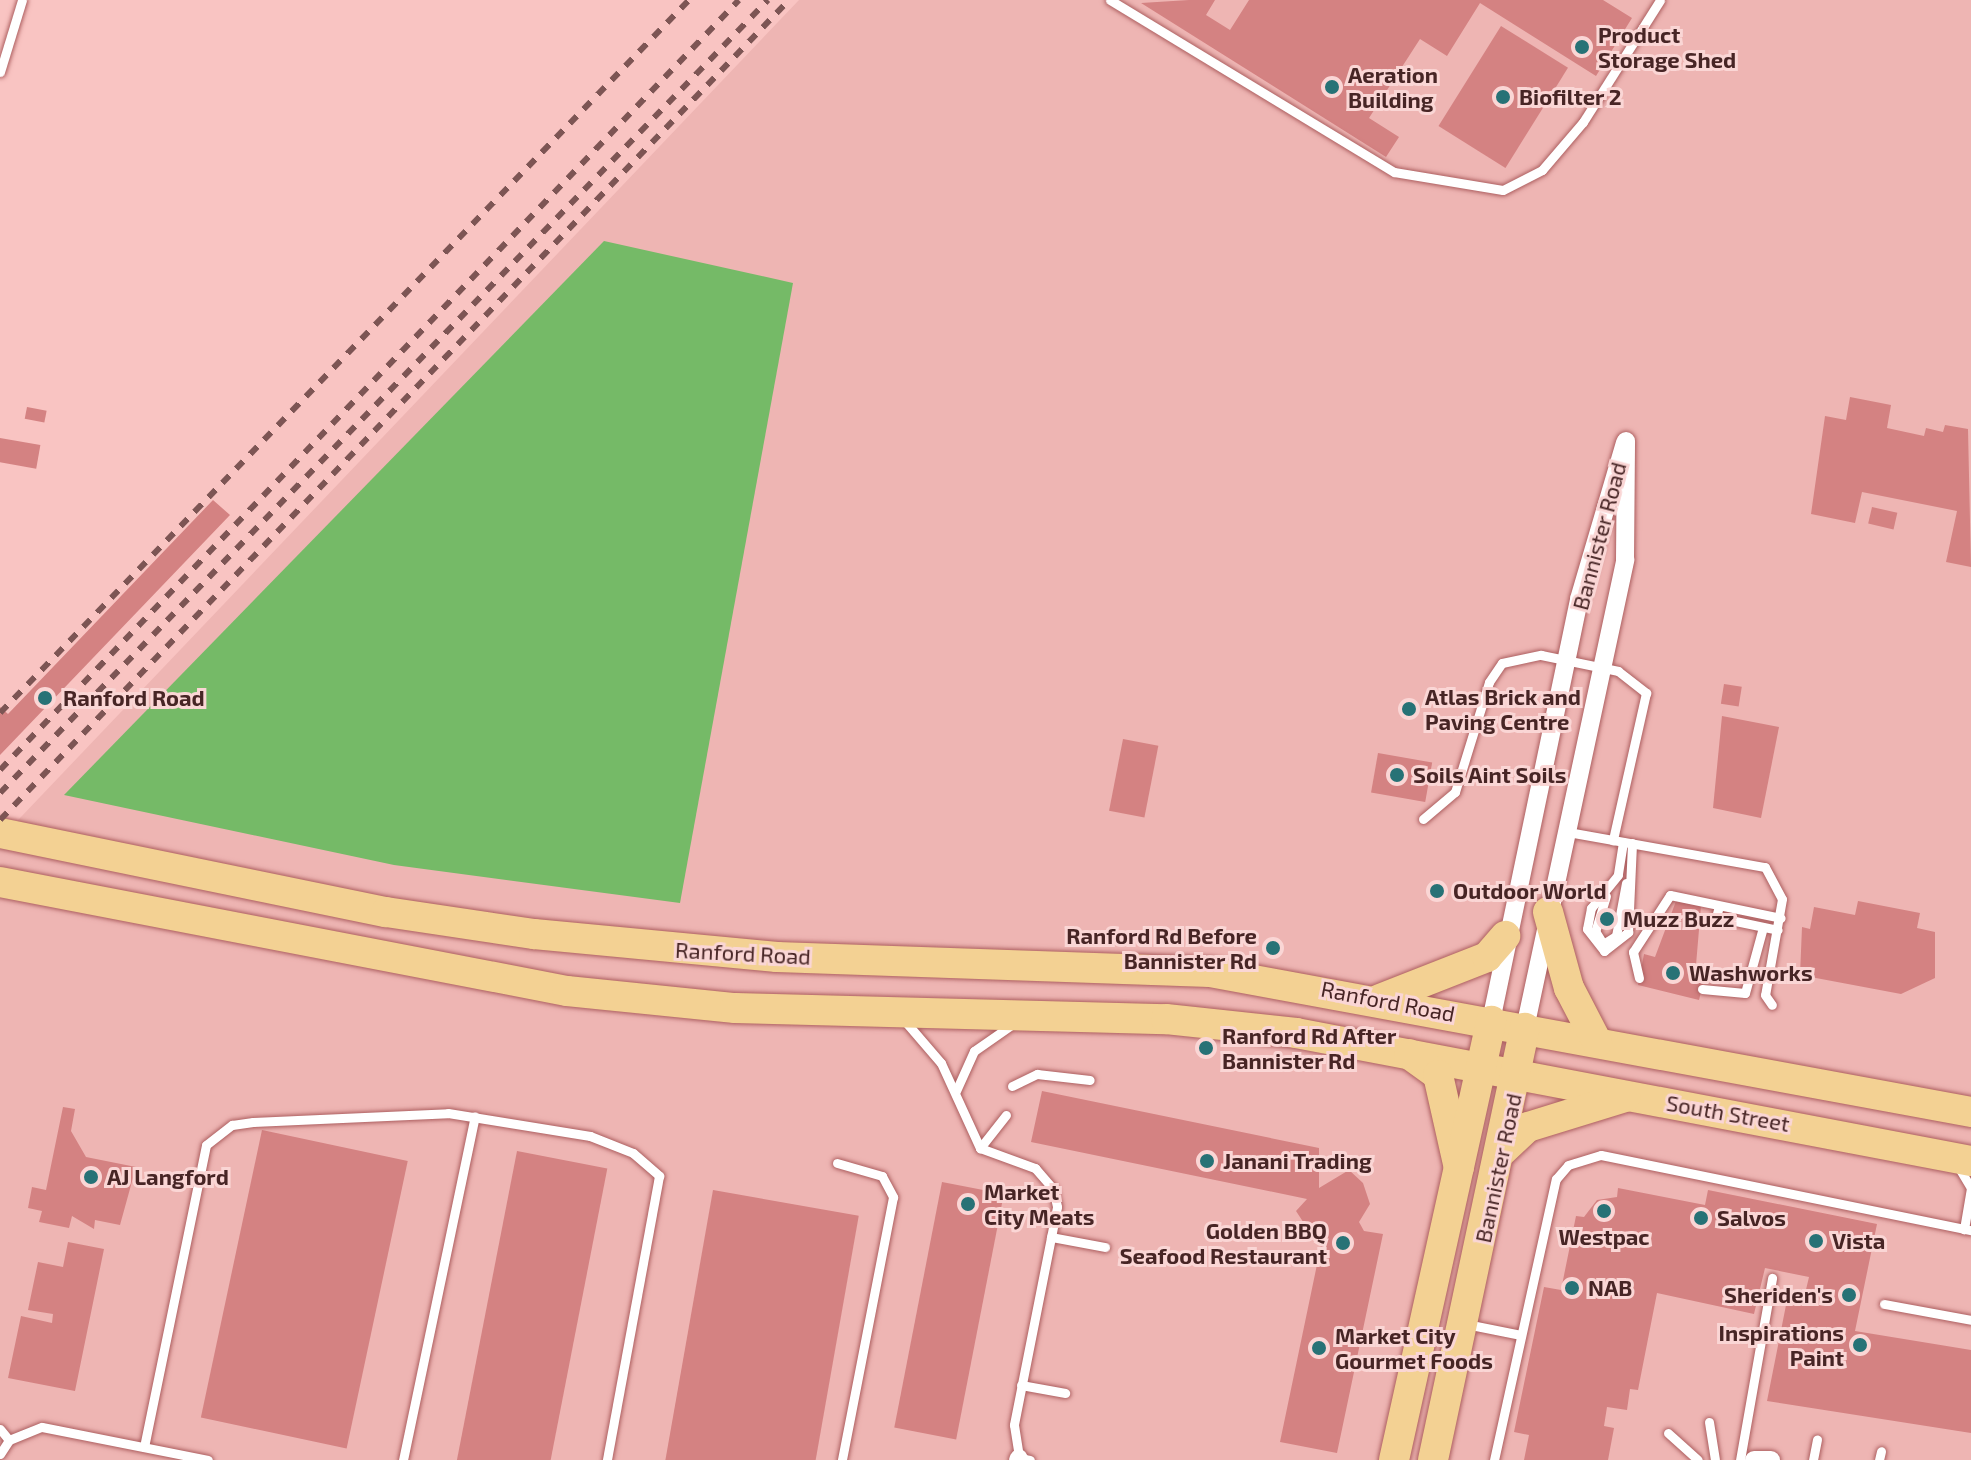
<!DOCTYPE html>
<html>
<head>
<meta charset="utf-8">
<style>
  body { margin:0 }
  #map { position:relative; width:1971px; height:1460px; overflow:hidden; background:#f9c4c2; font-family:"Exo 2",sans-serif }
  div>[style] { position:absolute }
  .built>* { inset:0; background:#eeb5b3 }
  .green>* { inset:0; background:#75ba67 }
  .building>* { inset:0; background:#d48282; transform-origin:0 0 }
  .roads { filter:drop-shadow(0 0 2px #ad5f60) drop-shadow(0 0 2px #ad5f60) }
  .lane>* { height:9px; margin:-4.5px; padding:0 4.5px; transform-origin:4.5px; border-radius:4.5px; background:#fff }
  .street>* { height:18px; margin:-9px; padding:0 9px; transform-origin:9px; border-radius:9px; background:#fff }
  .primary>* { height:30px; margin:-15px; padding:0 15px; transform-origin:15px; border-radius:15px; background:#f3d193 }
  .rail>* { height:6px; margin-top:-3px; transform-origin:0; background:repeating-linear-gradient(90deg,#7d5554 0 10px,transparent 0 20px) }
  .dots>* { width:22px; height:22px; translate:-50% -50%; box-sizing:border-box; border:4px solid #fad6d5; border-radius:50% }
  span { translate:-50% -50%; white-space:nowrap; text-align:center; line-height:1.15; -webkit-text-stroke:6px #fad6d5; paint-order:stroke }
  .poi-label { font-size:22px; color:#472525; font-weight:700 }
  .left { translate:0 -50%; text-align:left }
  .right { translate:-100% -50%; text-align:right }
  .street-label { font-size:22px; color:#472525 }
</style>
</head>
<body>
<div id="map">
  <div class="built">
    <i style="clip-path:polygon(799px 0,1971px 0,1971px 1460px,0 1460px,0 839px)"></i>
  </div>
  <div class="green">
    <i style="clip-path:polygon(604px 241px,793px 283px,680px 903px,394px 865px,64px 795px)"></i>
  </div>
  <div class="building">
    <i style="clip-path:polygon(1189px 0,1215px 0,1206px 15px,1230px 30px,1249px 0,1603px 0,1632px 18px,1596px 76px,1480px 3px,1447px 56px,1420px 39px,1369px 118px,1399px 137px,1386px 157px,1141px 3px)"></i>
    <i style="left:1501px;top:26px;width:79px;height:118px;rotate:32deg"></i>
    <i style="clip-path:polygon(1850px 397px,1891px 405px,1887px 428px,1924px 436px,1926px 428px,1943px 432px,1945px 425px,1968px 429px,1971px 567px,1946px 562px,1957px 511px,1862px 492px,1855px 523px,1811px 514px,1825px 416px,1846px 420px)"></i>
    <i style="left:27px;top:407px;width:20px;height:12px;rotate:11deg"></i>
    <i style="left:0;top:438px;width:41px;height:24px;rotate:10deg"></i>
    <i style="clip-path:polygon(213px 500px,230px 515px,0 755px,0 707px,8px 714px)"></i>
    <i style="left:1872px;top:507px;width:26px;height:17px;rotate:13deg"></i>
    <i style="left:1724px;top:684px;width:18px;height:20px;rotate:9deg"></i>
    <i style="clip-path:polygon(1722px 716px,1779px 727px,1761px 818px,1713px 808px)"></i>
    <i style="left:1123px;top:739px;width:36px;height:73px;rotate:11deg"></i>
    <i style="left:1378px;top:753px;width:55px;height:40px;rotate:10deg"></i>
    <i style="clip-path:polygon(1676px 901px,1701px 906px,1696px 965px,1707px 968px,1699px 1000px,1638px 985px,1644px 954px,1655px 957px)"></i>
    <i style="clip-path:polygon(1858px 901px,1920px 913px,1917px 928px,1935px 932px,1935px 978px,1901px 994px,1800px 975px,1802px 927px,1810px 929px,1814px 907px,1855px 915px)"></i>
    <i style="clip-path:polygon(1042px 1091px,1319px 1148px,1319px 1188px,1349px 1170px,1363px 1183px,1370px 1204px,1359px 1222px,1364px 1231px,1383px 1234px,1337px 1453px,1280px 1442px,1324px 1231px,1311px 1234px,1296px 1211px,1307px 1199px,1031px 1142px)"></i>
    <i style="clip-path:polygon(63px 1107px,75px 1109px,71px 1131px,86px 1157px,136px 1167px,120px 1225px,95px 1220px,94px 1229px,72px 1216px,69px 1228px,39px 1222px,42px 1211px,28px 1208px,32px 1187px,46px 1190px)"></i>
    <i style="left:262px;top:1130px;width:149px;height:294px;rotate:12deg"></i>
    <i style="left:517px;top:1151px;width:92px;height:315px;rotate:11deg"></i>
    <i style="left:942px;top:1182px;width:63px;height:250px;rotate:11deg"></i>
    <i style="clip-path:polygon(1618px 1188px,1705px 1205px,1708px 1190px,1877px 1224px,1855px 1331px,1971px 1350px,1971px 1433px,1767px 1401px,1788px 1295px,1804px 1298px,1809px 1277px,1765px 1268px,1754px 1314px,1657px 1293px,1638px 1390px,1630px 1389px,1627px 1410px,1607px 1407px,1604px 1426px,1614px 1428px,1608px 1460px,1524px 1460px,1529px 1435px,1514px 1432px,1544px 1287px,1561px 1290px,1576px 1216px,1584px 1217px,1597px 1200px,1617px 1197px)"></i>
    <i style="left:713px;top:1190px;width:148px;height:275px;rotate:10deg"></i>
    <i style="clip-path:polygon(68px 1242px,104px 1249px,75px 1391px,8px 1378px,21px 1316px,52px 1323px,53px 1314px,28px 1310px,38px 1262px,63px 1267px)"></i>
  </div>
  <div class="roads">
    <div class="lane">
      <i style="left:1110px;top:0;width:332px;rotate:31.2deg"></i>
      <i style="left:1394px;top:172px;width:110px;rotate:9.4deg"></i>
      <i style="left:1503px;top:190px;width:44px;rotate:-27.1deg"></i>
      <i style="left:1542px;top:170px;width:63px;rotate:-49.5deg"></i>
      <i style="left:1583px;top:122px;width:144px;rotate:-57.7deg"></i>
      <i style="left:0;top:72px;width:75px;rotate:-73deg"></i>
      <i style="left:1423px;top:819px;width:42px;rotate:-40.2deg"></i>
      <i style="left:1455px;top:792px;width:115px;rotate:-72.8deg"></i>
      <i style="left:1489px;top:682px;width:23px;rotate:-56deg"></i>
      <i style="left:1502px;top:663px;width:40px;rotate:-12deg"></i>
      <i style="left:1541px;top:655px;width:79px;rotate:11.7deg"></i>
      <i style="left:1618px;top:671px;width:36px;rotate:38deg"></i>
      <i style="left:1646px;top:693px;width:151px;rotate:102.7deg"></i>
      <i style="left:1568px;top:832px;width:200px;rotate:10.1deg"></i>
      <i style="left:1765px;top:867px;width:36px;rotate:62deg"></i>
      <i style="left:1782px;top:899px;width:97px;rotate:100deg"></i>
      <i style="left:1765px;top:995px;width:12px;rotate:55deg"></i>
      <i style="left:1623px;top:842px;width:33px;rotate:99deg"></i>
      <i style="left:1618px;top:875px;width:43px;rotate:129.3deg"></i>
      <i style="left:1591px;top:908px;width:21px;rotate:101deg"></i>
      <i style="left:1587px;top:929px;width:28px;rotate:52deg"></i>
      <i style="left:1604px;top:951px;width:31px;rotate:-38deg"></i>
      <i style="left:1628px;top:932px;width:89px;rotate:-87.4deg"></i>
      <i style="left:1606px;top:896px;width:37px;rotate:107deg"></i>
      <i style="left:1595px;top:931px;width:15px;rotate:58deg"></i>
      <i style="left:1603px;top:944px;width:15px;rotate:-32deg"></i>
      <i style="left:1616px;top:936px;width:54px;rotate:-79.3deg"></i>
      <i style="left:1719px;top:906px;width:11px;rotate:105deg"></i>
      <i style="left:1716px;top:917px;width:63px;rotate:11.8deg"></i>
      <i style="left:1639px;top:978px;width:27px;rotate:-103deg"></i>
      <i style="left:1633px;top:952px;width:68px;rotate:-57deg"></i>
      <i style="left:1670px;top:895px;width:113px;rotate:11.7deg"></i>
      <i style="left:1702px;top:989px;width:43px;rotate:5.3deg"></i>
      <i style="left:1745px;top:993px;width:68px;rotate:-74.7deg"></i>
      <i style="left:904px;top:1020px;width:57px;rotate:49.3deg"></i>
      <i style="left:941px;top:1063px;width:94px;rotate:65.4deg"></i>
      <i style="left:980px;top:1148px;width:59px;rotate:20deg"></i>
      <i style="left:1035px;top:1168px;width:28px;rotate:49deg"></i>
      <i style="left:1053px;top:1189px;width:18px;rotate:77deg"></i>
      <i style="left:1057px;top:1207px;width:222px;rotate:101.2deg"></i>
      <i style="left:1014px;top:1425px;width:33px;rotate:81deg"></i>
      <i style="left:1019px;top:1458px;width:11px;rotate:10deg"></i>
      <i style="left:1012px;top:1086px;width:28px;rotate:-26deg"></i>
      <i style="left:1037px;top:1074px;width:53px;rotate:6.5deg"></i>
      <i style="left:956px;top:1091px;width:44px;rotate:-65.8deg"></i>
      <i style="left:974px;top:1051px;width:44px;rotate:-34.8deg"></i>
      <i style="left:980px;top:1148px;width:42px;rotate:-51.8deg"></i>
      <i style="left:837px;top:1163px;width:47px;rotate:16.1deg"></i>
      <i style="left:882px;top:1176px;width:24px;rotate:62deg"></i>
      <i style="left:893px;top:1197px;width:268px;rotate:101deg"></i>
      <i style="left:1959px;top:1168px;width:23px;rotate:59deg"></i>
      <i style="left:1971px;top:1188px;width:42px;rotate:99.7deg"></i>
      <i style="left:1051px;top:1237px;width:55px;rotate:10.5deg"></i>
      <i style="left:1884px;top:1304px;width:88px;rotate:10.4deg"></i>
      <i style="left:1466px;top:1324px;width:56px;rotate:11.3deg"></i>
      <i style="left:1021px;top:1385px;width:45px;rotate:10.3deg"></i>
      <i style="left:1709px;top:1422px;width:38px;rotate:81deg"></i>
      <i style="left:0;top:1429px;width:14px;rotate:51deg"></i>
      <i style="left:9px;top:1440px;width:35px;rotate:-22deg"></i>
      <i style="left:42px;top:1427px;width:169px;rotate:11.2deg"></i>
      <i style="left:1668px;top:1433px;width:40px;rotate:42deg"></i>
      <i style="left:144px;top:1447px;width:308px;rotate:-78.4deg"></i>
      <i style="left:206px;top:1145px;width:33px;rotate:-38deg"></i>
      <i style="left:232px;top:1125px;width:21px;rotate:-8deg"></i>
      <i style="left:253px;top:1122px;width:195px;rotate:-2.6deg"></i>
      <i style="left:448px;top:1113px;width:144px;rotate:9.2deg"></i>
      <i style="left:590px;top:1136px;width:46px;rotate:21.6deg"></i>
      <i style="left:633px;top:1153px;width:35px;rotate:41deg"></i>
      <i style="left:659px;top:1176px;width:289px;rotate:100.4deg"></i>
      <i style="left:0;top:1454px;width:17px;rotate:-57deg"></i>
      <i style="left:403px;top:1460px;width:351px;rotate:-78.2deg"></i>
      <i style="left:1494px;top:1460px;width:288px;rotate:-77.6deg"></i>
      <i style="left:1556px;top:1179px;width:18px;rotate:-49deg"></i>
      <i style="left:1568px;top:1165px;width:34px;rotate:-17deg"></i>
      <i style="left:1601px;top:1155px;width:378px;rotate:11.5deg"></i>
      <i style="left:1740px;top:1460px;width:185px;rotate:-80deg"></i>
      <i style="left:1813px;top:1460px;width:21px;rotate:-79deg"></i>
      <i style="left:1879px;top:1460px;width:9px;rotate:-77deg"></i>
    </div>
    <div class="street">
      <i style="left:1491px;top:1021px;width:431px;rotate:-78.2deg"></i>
      <i style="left:1579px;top:599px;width:163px;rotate:-73.6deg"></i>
      <i style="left:1525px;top:1028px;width:479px;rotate:-77.9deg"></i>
      <i style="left:1625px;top:560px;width:119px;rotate:-89.5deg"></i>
      <i style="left:1018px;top:1460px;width:2px;rotate:-63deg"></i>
      <i style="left:1754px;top:1460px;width:17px"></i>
    </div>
    <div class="primary">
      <i style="left:0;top:833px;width:394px;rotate:11.6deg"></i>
      <i style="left:386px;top:912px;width:150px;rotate:8.5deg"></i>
      <i style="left:534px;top:934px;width:244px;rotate:5.4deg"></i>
      <i style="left:777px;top:957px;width:433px;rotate:2deg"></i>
      <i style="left:1210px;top:972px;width:774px;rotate:10.42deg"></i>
      <i style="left:0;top:882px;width:577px;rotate:10.88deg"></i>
      <i style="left:567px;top:991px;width:169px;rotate:5.8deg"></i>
      <i style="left:735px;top:1008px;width:431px;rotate:1.5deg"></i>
      <i style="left:1166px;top:1019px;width:131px;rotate:6.1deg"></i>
      <i style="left:1296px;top:1033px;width:687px;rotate:10.74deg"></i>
      <i style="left:1548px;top:912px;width:79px;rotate:74.6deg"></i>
      <i style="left:1569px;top:988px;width:61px;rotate:62.6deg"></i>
      <i style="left:1380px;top:999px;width:115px;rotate:-21.4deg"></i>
      <i style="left:1487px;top:957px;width:28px;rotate:-49deg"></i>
      <i style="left:1409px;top:1054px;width:36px;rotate:36deg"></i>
      <i style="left:1438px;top:1075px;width:95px;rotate:77.3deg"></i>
      <i style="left:1502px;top:1151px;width:35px;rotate:-43deg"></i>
      <i style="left:1528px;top:1127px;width:102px;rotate:-17.2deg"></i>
      <i style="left:1394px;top:1460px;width:450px;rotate:-77.5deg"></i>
      <i style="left:1433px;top:1460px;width:442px;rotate:-78deg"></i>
    </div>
  </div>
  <div class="rail">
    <i style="left:0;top:713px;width:992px;rotate:-45.98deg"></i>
    <i style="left:0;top:770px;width:1067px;rotate:-46.18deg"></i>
    <i style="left:0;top:793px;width:1104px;rotate:-45.92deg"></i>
    <i style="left:0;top:820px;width:1138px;rotate:-46.1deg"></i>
  </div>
  <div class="dots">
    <i style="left:1582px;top:47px;background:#277276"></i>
    <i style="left:1332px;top:87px;background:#277276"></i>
    <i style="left:1503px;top:97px;background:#277276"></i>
    <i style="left:45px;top:698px;background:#277276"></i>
    <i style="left:1409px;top:709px;background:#277276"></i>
    <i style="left:1397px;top:775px;background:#277276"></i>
    <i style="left:1437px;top:891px;background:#277276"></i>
    <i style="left:1607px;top:919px;background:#277276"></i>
    <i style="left:1273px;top:948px;background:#277276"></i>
    <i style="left:1673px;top:973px;background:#277276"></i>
    <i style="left:1206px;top:1048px;background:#277276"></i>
    <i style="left:1207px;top:1161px;background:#277276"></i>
    <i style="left:91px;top:1177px;background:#277276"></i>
    <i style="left:968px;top:1204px;background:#277276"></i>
    <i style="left:1604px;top:1211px;background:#277276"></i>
    <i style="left:1701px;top:1218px;background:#277276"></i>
    <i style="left:1816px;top:1241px;background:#277276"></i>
    <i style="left:1343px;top:1243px;background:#277276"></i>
    <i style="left:1572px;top:1288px;background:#277276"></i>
    <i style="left:1849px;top:1295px;background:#277276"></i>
    <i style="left:1860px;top:1345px;background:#277276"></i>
    <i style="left:1319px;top:1348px;background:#277276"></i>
  </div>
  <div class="poi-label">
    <span class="left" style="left:1598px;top:47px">Product<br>Storage Shed</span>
    <span class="left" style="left:1348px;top:87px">Aeration<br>Building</span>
    <span class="left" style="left:1519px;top:97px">Biofilter 2</span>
    <span class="left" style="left:1425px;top:709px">Atlas Brick and<br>Paving Centre</span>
    <span class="left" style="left:63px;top:698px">Ranford Road</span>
    <span class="left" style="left:1413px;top:775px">Soils Aint Soils</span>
    <span class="left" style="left:1453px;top:891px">Outdoor World</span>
    <span class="left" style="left:1623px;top:919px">Muzz Buzz</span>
    <span class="right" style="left:1257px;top:948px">Ranford Rd Before<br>Bannister Rd</span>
    <span class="left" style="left:1689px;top:973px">Washworks</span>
    <span class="left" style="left:1222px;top:1048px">Ranford Rd After<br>Bannister Rd</span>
    <span class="left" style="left:1223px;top:1161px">Janani Trading</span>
    <span class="left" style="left:107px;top:1177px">AJ Langford</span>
    <span class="left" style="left:984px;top:1204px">Market<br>City Meats</span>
    <span class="left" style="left:1717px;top:1218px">Salvos</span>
    <span class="right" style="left:1327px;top:1243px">Golden BBQ<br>Seafood Restaurant</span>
    <span style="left:1604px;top:1237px">Westpac</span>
    <span class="left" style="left:1832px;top:1241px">Vista</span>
    <span class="left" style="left:1588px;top:1288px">NAB</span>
    <span class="right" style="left:1833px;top:1295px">Sheriden's</span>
    <span class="right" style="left:1844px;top:1345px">Inspirations<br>Paint</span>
    <span class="left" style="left:1335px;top:1348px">Market City<br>Gourmet Foods</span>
  </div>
  <div class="street-label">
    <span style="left:1599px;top:536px;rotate:-75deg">Bannister Road</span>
    <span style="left:743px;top:953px;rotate:3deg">Ranford Road</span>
    <span style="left:1388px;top:1001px;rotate:11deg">Ranford Road</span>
    <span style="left:1728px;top:1113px;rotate:10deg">South Street</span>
    <span style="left:1498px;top:1168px;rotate:-78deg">Bannister Road</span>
  </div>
</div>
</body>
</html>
